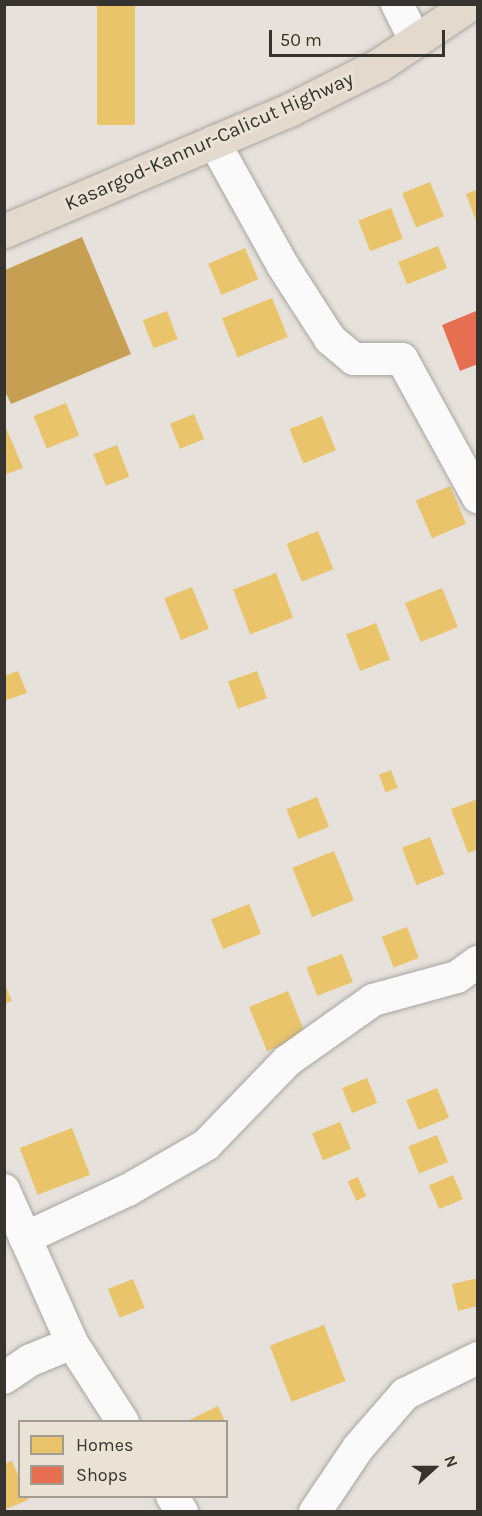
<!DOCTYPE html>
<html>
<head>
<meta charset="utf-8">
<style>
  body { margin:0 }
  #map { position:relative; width:482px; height:1516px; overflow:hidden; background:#e6e1db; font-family:Karla,sans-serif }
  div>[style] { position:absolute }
  .water>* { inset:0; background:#c69f52 }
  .homes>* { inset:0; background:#e9c46a; transform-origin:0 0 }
  .shops>* { inset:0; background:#e76f51 }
  .roads { filter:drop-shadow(0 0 2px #a8a5a0) drop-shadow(0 0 2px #a8a5a0) }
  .minor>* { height:32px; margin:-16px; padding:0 16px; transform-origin:16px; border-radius:16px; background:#fbfafa }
  .highway>* { height:33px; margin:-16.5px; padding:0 16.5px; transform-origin:16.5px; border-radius:16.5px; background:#e3dacd }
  span { translate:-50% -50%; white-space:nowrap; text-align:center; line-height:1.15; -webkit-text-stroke:6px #ebe2d6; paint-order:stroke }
  .street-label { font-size:20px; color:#37332f }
  .frame { position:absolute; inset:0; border:6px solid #37332f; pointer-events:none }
  .legend { position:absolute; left:18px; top:1420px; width:210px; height:78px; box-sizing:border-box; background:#ebe2d6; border:2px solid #a39c93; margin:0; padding:8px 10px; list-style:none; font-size:18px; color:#37332f }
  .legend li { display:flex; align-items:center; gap:12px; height:30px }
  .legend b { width:30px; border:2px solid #a39c93 }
  .north { position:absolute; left:404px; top:1438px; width:60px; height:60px; -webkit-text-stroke:4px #ebe2d6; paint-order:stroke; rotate:69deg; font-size:16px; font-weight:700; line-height:24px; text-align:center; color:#37332f }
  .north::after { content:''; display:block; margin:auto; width:21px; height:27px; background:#37332f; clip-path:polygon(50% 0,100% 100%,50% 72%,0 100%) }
  .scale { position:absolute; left:269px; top:30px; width:176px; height:27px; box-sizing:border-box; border:3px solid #37332f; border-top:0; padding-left:8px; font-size:18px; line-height:21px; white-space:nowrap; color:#37332f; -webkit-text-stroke:4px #ebe2d6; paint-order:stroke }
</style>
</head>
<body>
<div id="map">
  <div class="water">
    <i style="clip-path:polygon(82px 237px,131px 354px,11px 404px,4px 389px,5px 270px)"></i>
  </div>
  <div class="homes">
    <i style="left:97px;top:4px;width:38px;height:121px"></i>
    <i style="left:430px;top:182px;width:37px;height:30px;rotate:68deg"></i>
    <i style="clip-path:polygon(478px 189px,478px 224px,477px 224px,466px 194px)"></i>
    <i style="left:391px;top:208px;width:33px;height:35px;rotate:69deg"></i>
    <i style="left:438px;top:246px;width:24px;height:43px;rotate:68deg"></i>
    <i style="left:245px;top:248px;width:34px;height:40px;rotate:67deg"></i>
    <i style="left:272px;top:298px;width:42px;height:54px;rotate:68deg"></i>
    <i style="left:167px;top:311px;width:30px;height:26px;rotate:69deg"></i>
    <i style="left:66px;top:403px;width:35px;height:35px;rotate:68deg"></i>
    <i style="left:194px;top:414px;width:27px;height:26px;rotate:68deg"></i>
    <i style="left:322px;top:416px;width:37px;height:35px;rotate:68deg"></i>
    <i style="clip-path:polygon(4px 423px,23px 468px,4px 475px)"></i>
    <i style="left:117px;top:445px;width:34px;height:25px;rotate:69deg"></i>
    <i style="left:450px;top:486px;width:41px;height:37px;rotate:67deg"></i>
    <i style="left:318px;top:531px;width:41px;height:34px;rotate:68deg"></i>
    <i style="left:276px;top:573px;width:48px;height:46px;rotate:69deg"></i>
    <i style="left:192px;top:587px;width:45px;height:30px;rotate:68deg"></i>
    <i style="left:442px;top:588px;width:42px;height:40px;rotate:68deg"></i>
    <i style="left:376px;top:623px;width:39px;height:32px;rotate:69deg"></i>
    <i style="clip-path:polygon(18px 671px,27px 693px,4px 701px,4px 676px)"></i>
    <i style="left:257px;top:671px;width:29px;height:31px;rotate:70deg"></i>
    <i style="left:391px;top:770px;width:19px;height:13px;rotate:69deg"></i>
    <i style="left:317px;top:797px;width:32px;height:33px;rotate:68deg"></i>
    <i style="clip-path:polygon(478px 799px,478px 849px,468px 853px,451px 809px)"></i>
    <i style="left:430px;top:837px;width:40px;height:30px;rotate:69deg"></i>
    <i style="left:334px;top:851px;width:53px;height:45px;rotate:68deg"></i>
    <i style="left:249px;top:904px;width:32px;height:41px;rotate:68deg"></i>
    <i style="left:407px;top:927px;width:33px;height:27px;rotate:69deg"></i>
    <i style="left:342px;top:954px;width:30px;height:38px;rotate:69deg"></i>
    <i style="clip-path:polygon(4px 982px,12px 1001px,4px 1004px)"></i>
    <i style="left:288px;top:991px;width:48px;height:42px;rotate:68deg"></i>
    <i style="left:367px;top:1078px;width:27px;height:27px;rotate:68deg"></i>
    <i style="left:437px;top:1088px;width:32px;height:33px;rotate:68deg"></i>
    <i style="left:340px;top:1122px;width:29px;height:30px;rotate:68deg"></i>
    <i style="left:72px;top:1128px;width:50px;height:56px;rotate:69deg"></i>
    <i style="left:437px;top:1135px;width:29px;height:31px;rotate:68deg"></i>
    <i style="left:453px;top:1175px;width:26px;height:26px;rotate:67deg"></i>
    <i style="left:358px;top:1177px;width:21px;height:11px;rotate:67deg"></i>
    <i style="clip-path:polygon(478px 1278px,478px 1306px,458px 1311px,452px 1284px)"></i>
    <i style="left:133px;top:1279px;width:31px;height:27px;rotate:68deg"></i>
    <i style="left:324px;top:1325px;width:60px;height:58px;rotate:69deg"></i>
    <i style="clip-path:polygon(218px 1406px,225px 1422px,185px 1422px)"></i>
    <i style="clip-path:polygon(12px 1461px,20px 1479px,20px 1496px,27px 1496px,28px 1500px,4px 1510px,4px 1464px)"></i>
  </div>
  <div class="shops">
    <i style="clip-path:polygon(476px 311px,478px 364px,460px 371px,442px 325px)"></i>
  </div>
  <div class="roads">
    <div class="minor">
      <i style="left:397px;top:4px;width:40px;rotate:63.4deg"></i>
      <i style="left:214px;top:142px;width:142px;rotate:60.9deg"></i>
      <i style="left:283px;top:266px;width:87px;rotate:57.2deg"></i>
      <i style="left:330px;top:339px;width:31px;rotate:40deg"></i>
      <i style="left:354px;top:359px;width:48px"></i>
      <i style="left:402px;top:359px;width:158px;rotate:61.2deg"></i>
      <i style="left:4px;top:1190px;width:167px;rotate:66deg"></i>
      <i style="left:72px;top:1343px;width:94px;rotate:57.2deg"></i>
      <i style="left:25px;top:1238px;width:114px;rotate:-25deg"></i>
      <i style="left:128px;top:1190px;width:90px;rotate:-30deg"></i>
      <i style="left:206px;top:1145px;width:117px;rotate:-46deg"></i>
      <i style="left:287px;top:1061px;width:105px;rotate:-35.3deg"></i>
      <i style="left:373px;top:1000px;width:87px;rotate:-15.3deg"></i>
      <i style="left:457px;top:977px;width:26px;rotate:-36deg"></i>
      <i style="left:4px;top:1378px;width:32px;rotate:-34deg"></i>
      <i style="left:31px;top:1360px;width:44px;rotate:-22.5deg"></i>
      <i style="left:172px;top:1496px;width:19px;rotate:58deg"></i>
      <i style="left:315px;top:1512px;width:77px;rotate:-56.1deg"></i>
      <i style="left:358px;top:1448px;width:72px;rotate:-49deg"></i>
      <i style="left:405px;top:1394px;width:81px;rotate:-26.3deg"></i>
    </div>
    <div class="highway">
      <i style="left:4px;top:231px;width:310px;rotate:-23deg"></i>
      <i style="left:289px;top:110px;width:101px;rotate:-26.6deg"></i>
      <i style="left:379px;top:65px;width:110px;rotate:-33.8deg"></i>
    </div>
  </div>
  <div class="street-label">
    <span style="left:209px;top:141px;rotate:-24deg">Kasargod-Kannur-Calicut Highway</span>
  </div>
  <div class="frame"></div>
  <ul class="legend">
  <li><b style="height:16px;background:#e9c46a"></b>Homes</li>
  <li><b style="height:16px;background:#e76f51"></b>Shops</li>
  </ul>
  <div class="north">N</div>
  <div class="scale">50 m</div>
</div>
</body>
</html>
